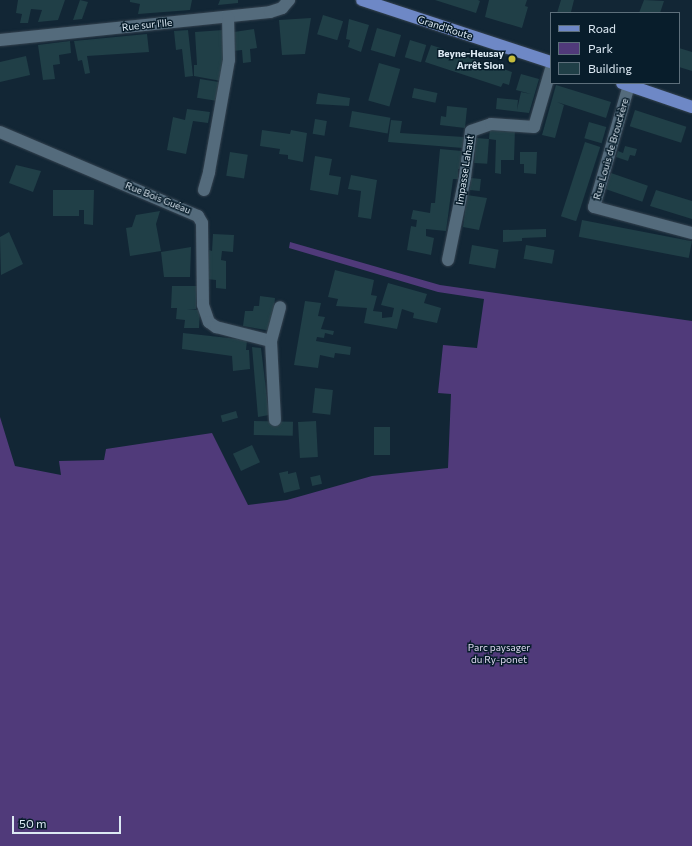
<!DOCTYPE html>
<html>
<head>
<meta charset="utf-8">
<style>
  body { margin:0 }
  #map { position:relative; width:692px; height:846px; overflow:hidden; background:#122635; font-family:Commissioner,sans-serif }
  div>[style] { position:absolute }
  .green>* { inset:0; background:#503a7a }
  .building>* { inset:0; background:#203f47; transform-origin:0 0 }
  .roads { filter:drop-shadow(0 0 1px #354350) drop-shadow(0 0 1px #354350) }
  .minor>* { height:12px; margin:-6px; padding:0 6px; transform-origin:6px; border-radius:6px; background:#546b7c }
  .major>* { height:12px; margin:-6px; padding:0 6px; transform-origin:6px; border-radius:6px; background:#6e88c6 }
  .dots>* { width:11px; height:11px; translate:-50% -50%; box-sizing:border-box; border:2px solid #081d2b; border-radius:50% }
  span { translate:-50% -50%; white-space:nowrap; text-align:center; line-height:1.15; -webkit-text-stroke:3px #081d2b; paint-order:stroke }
  .street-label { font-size:10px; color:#dce9f3 }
  .poi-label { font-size:10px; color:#dce9f3; font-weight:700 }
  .right { translate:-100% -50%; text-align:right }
  .park-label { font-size:10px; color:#dfd9f0 }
  .legend { position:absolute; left:550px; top:12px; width:130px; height:72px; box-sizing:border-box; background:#081d2b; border:1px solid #5d6f7b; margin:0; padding:5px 7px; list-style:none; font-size:12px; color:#dce9f3 }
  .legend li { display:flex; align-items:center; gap:8px; height:20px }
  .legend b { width:20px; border:1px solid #5d6f7b }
  .scale { position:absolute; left:12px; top:816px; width:109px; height:18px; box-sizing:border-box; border:2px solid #dce9f3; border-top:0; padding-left:5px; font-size:12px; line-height:14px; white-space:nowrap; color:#dce9f3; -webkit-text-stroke:3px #081d2b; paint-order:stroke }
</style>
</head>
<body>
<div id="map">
  <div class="green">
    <i style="clip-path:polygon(290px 242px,440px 285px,692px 321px,692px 846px,0 846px,0 417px,15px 466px,61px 475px,59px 461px,104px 460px,106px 449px,212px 433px,248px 505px,287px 500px,372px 476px,448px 468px,451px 394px,438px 393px,443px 345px,477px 348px,484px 299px,438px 292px,289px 248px)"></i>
  </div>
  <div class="building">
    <i style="clip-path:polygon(18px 0,65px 0,58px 20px,38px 22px,42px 10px,31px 9px,28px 23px,20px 23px,22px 14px,16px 13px)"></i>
    <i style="clip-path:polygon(80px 0,88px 2px,82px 19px,73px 20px)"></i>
    <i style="clip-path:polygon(130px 0,192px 0,190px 10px,138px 14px,140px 4px,130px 2px)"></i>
    <i style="clip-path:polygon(220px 0,238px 0,238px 3px,218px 5px)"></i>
    <i style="clip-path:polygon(435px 0,478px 0,480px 1px,476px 13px)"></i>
    <i style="clip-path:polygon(489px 0,527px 0,525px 6px,528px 7px,522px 28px,485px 17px)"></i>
    <i style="clip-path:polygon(561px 0,574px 0,571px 12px,574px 13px,557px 13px)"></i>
    <i style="clip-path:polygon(644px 0,664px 1px,660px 13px,639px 13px)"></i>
    <i style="left:323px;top:15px;width:21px;height:20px;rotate:17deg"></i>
    <i style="clip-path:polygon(311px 18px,305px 54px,282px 55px,279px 20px)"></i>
    <i style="clip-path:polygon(349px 19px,369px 25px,361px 52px,348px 47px,350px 40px,346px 39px)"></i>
    <i style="left:377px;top:28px;width:25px;height:23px;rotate:16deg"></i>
    <i style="clip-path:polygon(254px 29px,257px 48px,250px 49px,251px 62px,243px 63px,242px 50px,233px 51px,234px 32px)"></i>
    <i style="clip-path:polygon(188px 30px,193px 76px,185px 77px,182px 49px,176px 50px,174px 31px)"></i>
    <i style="clip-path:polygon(223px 30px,225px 63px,222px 63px,221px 81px,194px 76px,194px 65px,197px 65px,195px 32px)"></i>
    <i style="clip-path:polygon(147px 34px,149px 52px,87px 56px,90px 73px,85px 74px,82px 60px,78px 61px,74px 41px)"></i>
    <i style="left:410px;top:40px;width:17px;height:18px;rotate:17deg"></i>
    <i style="clip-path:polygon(70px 41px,71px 53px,59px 55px,60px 64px,53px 65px,55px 79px,43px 80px,38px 45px)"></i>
    <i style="clip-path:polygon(431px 45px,512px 72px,509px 85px,503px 83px,501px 87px,425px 62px)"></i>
    <i style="clip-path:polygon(679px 48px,692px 52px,692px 71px,679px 67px)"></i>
    <i style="clip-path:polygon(26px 56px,30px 75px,0 82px,0 62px)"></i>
    <i style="left:379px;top:63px;width:22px;height:39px;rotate:16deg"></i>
    <i style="clip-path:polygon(521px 74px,539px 79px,529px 113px,496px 109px,497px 98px,518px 100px,517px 110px,521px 92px,531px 94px,516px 90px)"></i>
    <i style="left:200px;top:79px;width:19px;height:19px;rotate:9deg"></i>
    <i style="clip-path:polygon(556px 85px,611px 102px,606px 118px,557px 102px,564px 105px,555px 138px,542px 135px)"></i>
    <i style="left:414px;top:88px;width:24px;height:10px;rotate:12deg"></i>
    <i style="clip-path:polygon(318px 93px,350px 98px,349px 106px,316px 104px)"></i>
    <i style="clip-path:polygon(447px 106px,467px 108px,465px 128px,440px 125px,441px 116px,446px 117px)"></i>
    <i style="clip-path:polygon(187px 109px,210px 112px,208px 123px,193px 121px,186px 154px,167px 150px,173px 117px,185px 120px)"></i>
    <i style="left:635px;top:110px;width:54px;height:17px;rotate:18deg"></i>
    <i style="left:352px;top:111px;width:39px;height:16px;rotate:10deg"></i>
    <i style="left:315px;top:119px;width:12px;height:15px;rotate:9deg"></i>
    <i style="clip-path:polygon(391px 120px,402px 121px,400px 133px,464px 137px,463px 148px,388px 142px)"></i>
    <i style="left:589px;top:122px;width:18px;height:17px;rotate:16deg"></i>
    <i style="clip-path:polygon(490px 127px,515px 129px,514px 160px,501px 160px,501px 174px,495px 173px,496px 140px,489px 139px)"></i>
    <i style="clip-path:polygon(262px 130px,290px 134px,291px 130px,307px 133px,303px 162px,288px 159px,288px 155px,279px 154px,280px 149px,260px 146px)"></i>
    <i style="left:476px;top:138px;width:13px;height:25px;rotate:4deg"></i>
    <i style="left:585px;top:142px;width:16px;height:78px;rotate:18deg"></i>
    <i style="clip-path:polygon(625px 146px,637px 149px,635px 156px,630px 155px,628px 161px,616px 157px,618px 151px,623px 153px)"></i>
    <i style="clip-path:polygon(440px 149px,462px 151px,461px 169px,458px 169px,458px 179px,453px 179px,446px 231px,426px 229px,426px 236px,434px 238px,431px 255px,407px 250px,411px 226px,416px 227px,417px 220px,411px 219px,413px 210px,430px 213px,431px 203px,435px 203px)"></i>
    <i style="left:230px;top:152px;width:18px;height:24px;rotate:9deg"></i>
    <i style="clip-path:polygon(520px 152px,537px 152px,536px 174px,524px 173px,524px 164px,520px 164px)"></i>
    <i style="clip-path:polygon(315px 156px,332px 159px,329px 175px,341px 177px,338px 195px,310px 190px)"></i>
    <i style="clip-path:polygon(16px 165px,41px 171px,33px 192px,9px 183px)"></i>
    <i style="left:611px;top:173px;width:39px;height:17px;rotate:19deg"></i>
    <i style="clip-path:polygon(351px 175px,377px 180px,371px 219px,358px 217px,361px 191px,348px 189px)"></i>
    <i style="left:471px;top:178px;width:10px;height:12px;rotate:6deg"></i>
    <i style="clip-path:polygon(53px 190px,94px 190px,93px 225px,84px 224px,84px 210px,79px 210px,79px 216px,53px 216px)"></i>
    <i style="clip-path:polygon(656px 190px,692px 201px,692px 219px,650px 206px)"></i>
    <i style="clip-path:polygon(467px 195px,487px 198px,479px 230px,463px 227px)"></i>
    <i style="clip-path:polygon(160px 211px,156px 224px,161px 251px,130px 256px,126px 228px,132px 227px,136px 215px)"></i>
    <i style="left:582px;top:220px;width:112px;height:17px;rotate:11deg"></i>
    <i style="clip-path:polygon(546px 229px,546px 237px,522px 238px,522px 241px,503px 242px,503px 230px)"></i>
    <i style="clip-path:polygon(9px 232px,23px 264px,1px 275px,0 237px)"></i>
    <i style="clip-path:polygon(213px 234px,234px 235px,233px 252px,222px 251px,221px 260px,226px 261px,226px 289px,216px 288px,216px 280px,207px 279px,209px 250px,212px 251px)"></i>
    <i style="left:472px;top:245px;width:27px;height:19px;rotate:10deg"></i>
    <i style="left:526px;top:245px;width:29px;height:14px;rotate:10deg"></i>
    <i style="clip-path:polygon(191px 247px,190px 277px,164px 277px,161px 252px)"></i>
    <i style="clip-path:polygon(335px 270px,374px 280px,371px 295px,377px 296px,373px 311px,382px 312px,382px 318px,392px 317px,394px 308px,381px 305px,388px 283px,427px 294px,424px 303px,441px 308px,437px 323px,413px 318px,414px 313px,402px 309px,397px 329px,364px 323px,367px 308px,336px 306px,338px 299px,328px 297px)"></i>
    <i style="clip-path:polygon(172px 286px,197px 286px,196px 309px,187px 309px,200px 310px,199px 328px,184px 328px,185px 320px,176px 319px,177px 308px,171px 308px)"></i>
    <i style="clip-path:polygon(260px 296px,275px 298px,272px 331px,243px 326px,245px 311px,253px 311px,254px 306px,259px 306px)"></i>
    <i style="clip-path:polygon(305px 301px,321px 303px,318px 316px,325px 317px,321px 329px,334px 331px,333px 335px,325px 333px,324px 338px,317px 337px,316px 341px,351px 347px,350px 355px,335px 353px,334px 358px,320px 355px,318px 368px,294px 365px)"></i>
    <i style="clip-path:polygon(183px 333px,247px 340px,246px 350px,249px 350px,250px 369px,233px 371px,232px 356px,182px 349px)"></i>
    <i style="clip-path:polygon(252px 347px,261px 348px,269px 415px,258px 417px)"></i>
    <i style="left:315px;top:388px;width:18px;height:25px;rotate:6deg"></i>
    <i style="left:236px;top:411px;width:7px;height:16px;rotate:74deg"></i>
    <i style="left:254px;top:421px;width:39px;height:14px;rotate:1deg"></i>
    <i style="left:316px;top:421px;width:36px;height:18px;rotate:87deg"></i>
    <i style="left:374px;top:427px;width:16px;height:28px"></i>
    <i style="left:252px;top:445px;width:19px;height:21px;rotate:65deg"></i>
    <i style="clip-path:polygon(288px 471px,288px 474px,296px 472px,300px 489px,284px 493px,279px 473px)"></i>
    <i style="left:320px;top:475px;width:9px;height:10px;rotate:77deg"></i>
  </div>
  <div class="roads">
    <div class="minor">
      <i style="left:0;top:40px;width:271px;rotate:-5.9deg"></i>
      <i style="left:270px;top:12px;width:13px;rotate:-18deg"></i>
      <i style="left:282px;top:8px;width:11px;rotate:-49deg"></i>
      <i style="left:629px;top:85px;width:127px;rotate:106deg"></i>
      <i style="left:594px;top:207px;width:101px;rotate:14.9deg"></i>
      <i style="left:0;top:132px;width:215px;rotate:23deg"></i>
      <i style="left:198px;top:216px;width:8px;rotate:60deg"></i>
      <i style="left:202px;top:223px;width:82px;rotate:89.3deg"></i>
      <i style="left:203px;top:305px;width:18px;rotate:71deg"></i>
      <i style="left:209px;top:322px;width:9px;rotate:36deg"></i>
      <i style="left:216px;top:327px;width:57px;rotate:14.3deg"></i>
      <i style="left:271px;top:341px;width:79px;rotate:87.1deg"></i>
      <i style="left:204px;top:190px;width:19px;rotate:-74deg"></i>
      <i style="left:209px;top:172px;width:114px;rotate:-79.9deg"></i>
      <i style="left:229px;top:60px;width:43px;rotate:-91.3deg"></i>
      <i style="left:448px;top:260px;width:85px;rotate:-78.4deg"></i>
      <i style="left:465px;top:177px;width:46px;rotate:-82.6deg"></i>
      <i style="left:471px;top:131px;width:21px;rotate:-19deg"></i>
      <i style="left:491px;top:124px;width:43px;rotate:4deg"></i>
      <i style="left:534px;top:127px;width:60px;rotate:-73.7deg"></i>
      <i style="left:271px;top:341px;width:35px;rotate:-75deg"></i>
    </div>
    <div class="major">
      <i style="left:362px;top:0;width:199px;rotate:18.2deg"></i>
      <i style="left:622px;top:83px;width:74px;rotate:18.9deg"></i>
    </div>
  </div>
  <div class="dots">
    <i style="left:512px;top:59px;background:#c5bc3d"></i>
  </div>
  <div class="street-label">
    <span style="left:147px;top:25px;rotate:-6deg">Rue sur l'Ile</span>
    <span style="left:445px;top:28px;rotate:18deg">Grand'Route</span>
    <span style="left:611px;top:149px;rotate:-74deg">Rue Louis de Brouckère</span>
    <span style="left:465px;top:170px;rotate:-81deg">Impasse Lahaut</span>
    <span style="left:158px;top:198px;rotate:22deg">Rue Bois Guéau</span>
  </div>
  <div class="poi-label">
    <span class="right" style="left:504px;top:59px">Beyne-Heusay<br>Arrêt Sion</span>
  </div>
  <div class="park-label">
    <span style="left:499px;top:653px">Parc paysager<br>du Ry-ponet</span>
  </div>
  <ul class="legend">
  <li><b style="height:5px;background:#6e88c6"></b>Road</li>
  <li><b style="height:11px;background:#503a7a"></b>Park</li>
  <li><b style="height:11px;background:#203f47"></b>Building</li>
  </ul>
  <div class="scale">50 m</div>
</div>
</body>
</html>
